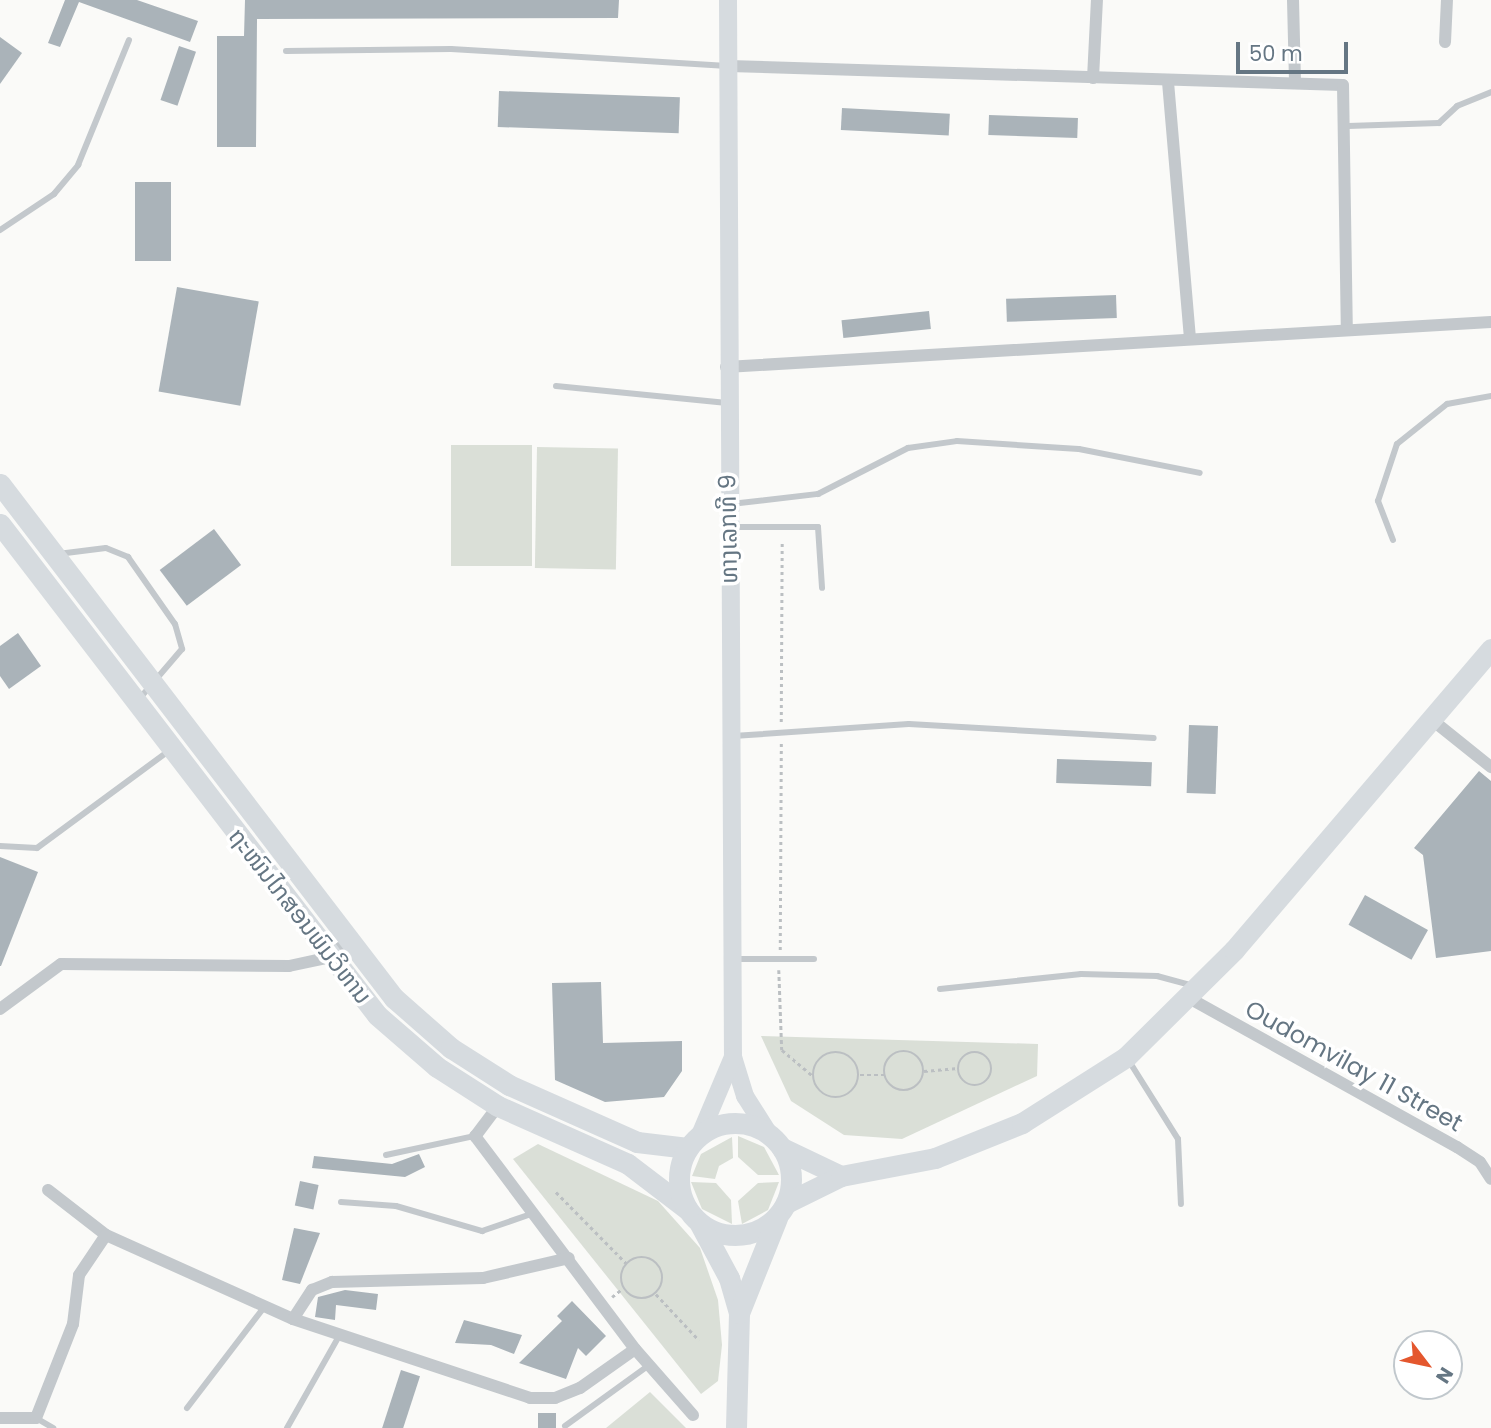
<!DOCTYPE html>
<html>
<head>
<meta charset="utf-8">
<style>
  body { margin:0 }
  #map { position:relative; width:1491px; height:1428px; overflow:hidden; background:#fafaf8; font-family:Poppins,"Noto Sans Lao",sans-serif }
  div>[style] { position:absolute }
  .green>* { inset:0; background:#dadfd7; transform-origin:0 0 }
  .building>* { inset:0; background:#aab3b9; transform-origin:0 0 }
  .path>* { height:2.5px; margin-top:-1.25px; transform-origin:0; background:repeating-linear-gradient(90deg,#bbbfc2 0 3.5px,transparent 0 7px) }
  .path>.ring { margin:-1.25px; padding:0; box-sizing:content-box; background:none; border:2.5px solid #bbbfc2; border-radius:50% }
  .lane>* { height:6px; margin:-3px; padding:0 3px; transform-origin:3px; border-radius:3px; background:#c3c8cc }
  .street>* { height:12px; margin:-6px; padding:0 6px; transform-origin:6px; border-radius:6px; background:#c3c8cc }
  .primary>* { height:18px; margin:-9px; padding:0 9px; transform-origin:9px; border-radius:9px; background:#d6dbdf }
  .highway>* { height:21px; margin:-10.5px; padding:0 10.5px; transform-origin:10.5px; border-radius:10.5px; background:#d6dbdf }
  .highway>.ring { margin:-10.5px; padding:0; box-sizing:content-box; background:none; border:21px solid #d6dbdf; border-radius:50% }
  span { translate:-50% -50%; white-space:nowrap; text-align:center; line-height:1.15; -webkit-text-stroke:7px #fff; paint-order:stroke }
  .street-label { font-size:24px; color:#657683 }
  .north { position:absolute; left:1393px; top:1330px; width:70px; height:70px; box-sizing:border-box; background:#fff; border:2px solid #c1c8cd; border-radius:50%; rotate:122deg; font-size:19px; font-weight:700; line-height:28px; text-align:center; color:#657683 }
  .north::after { content:''; display:block; margin:auto; width:24px; height:32px; background:#e4572e; clip-path:polygon(50% 0,100% 100%,50% 72%,0 100%) }
  .scale { position:absolute; left:1236px; top:42px; width:112px; height:32px; box-sizing:border-box; border:4px solid #657683; border-top:0; padding-left:9px; font-size:21px; line-height:24px; white-space:nowrap; color:#657683; -webkit-text-stroke:5px #fff; paint-order:stroke }
</style>
</head>
<body>
<div id="map">
  <div class="green">
    <i style="left:451px;top:445px;width:81px;height:121px"></i>
    <i style="left:537px;top:447px;width:81px;height:121px;rotate:1deg"></i>
    <i style="clip-path:polygon(761px 1036px,1038px 1044px,1037px 1076px,902px 1139px,844px 1135px,791px 1101px)"></i>
    <i style="clip-path:polygon(738px 1136px,764px 1147px,779px 1175px,758px 1175px,738px 1157px)"></i>
    <i style="clip-path:polygon(732px 1137px,733px 1158px,719px 1166px,715px 1179px,692px 1176px,701px 1154px)"></i>
    <i style="clip-path:polygon(538px 1144px,658px 1201px,700px 1248px,718px 1300px,722px 1345px,718px 1381px,701px 1394px,513px 1159px)"></i>
    <i style="clip-path:polygon(691px 1182px,716px 1183px,731px 1200px,732px 1224px,702px 1209px)"></i>
    <i style="clip-path:polygon(779px 1182px,768px 1210px,742px 1224px,738px 1201px,758px 1183px)"></i>
    <i style="clip-path:polygon(650px 1392px,686px 1428px,606px 1428px)"></i>
  </div>
  <div class="building">
    <i style="clip-path:polygon(65px 0,137px 0,198px 21px,190px 42px,79px 2px,60px 47px,48px 43px)"></i>
    <i style="clip-path:polygon(245px 0,619px 0,618px 18px,257px 19px,256px 147px,217px 147px,217px 36px,244px 36px)"></i>
    <i style="clip-path:polygon(0 37px,22px 53px,0 84px)"></i>
    <i style="left:179px;top:46px;width:18px;height:57px;rotate:19deg"></i>
    <i style="left:499px;top:91px;width:181px;height:36px;rotate:2deg"></i>
    <i style="left:842px;top:108px;width:108px;height:22px;rotate:3deg"></i>
    <i style="left:989px;top:115px;width:89px;height:20px;rotate:2deg"></i>
    <i style="left:135px;top:182px;width:36px;height:79px"></i>
    <i style="left:177px;top:287px;width:83px;height:106px;rotate:10deg"></i>
    <i style="left:1116px;top:295px;width:23px;height:110px;rotate:88deg"></i>
    <i style="left:929px;top:311px;width:18px;height:88px;rotate:84deg"></i>
    <i style="left:214px;top:529px;width:45px;height:68px;rotate:53deg"></i>
    <i style="clip-path:polygon(18px 633px,41px 666px,9px 689px,0 676px,0 646px)"></i>
    <i style="left:1189px;top:725px;width:29px;height:68px;rotate:2deg"></i>
    <i style="left:1057px;top:759px;width:95px;height:24px;rotate:2deg"></i>
    <i style="clip-path:polygon(1479px 771px,1491px 781px,1491px 951px,1436px 958px,1423px 855px,1414px 848px)"></i>
    <i style="clip-path:polygon(0 857px,38px 872px,1px 966px,0 966px)"></i>
    <i style="left:1365px;top:895px;width:72px;height:34px;rotate:29deg"></i>
    <i style="clip-path:polygon(601px 982px,603px 1043px,682px 1041px,682px 1071px,664px 1097px,605px 1102px,555px 1080px,552px 983px)"></i>
    <i style="clip-path:polygon(419px 1154px,425px 1167px,405px 1177px,312px 1168px,314px 1156px,392px 1164px)"></i>
    <i style="left:300px;top:1181px;width:19px;height:25px;rotate:12deg"></i>
    <i style="clip-path:polygon(294px 1228px,320px 1233px,300px 1284px,282px 1280px)"></i>
    <i style="clip-path:polygon(345px 1290px,378px 1294px,376px 1310px,336px 1305px,335px 1320px,315px 1317px,318px 1297px)"></i>
    <i style="clip-path:polygon(572px 1301px,606px 1336px,586px 1356px,578px 1348px,566px 1379px,519px 1363px,562px 1321px,557px 1316px)"></i>
    <i style="clip-path:polygon(464px 1320px,522px 1335px,514px 1354px,491px 1345px,455px 1343px)"></i>
    <i style="left:401px;top:1370px;width:20px;height:61px;rotate:18deg"></i>
    <i style="left:556px;top:1413px;width:15px;height:18px;rotate:90deg"></i>
  </div>
  <div class="path">
    <i style="left:781px;top:722px;width:179px;rotate:-89.7deg"></i>
    <i style="left:780px;top:950px;width:207px;rotate:-89.7deg"></i>
    <i style="left:779px;top:970px;width:80px;rotate:87.9deg"></i>
    <i style="left:782px;top:1050px;width:40px;rotate:40deg"></i>
    <i class="ring" style="left:884px;top:1051px;width:37.5px;height:37.5px"></i>
    <i class="ring" style="left:958px;top:1052px;width:31.5px;height:31.5px"></i>
    <i class="ring" style="left:813px;top:1052px;width:43.5px;height:43.5px"></i>
    <i style="left:924px;top:1071px;width:34px;rotate:-5deg"></i>
    <i style="left:860px;top:1075px;width:25px"></i>
    <i style="left:556px;top:1192px;width:100px;rotate:45.4deg"></i>
    <i class="ring" style="left:621px;top:1257px;width:39.5px;height:39.5px"></i>
    <i style="left:656px;top:1294px;width:63px;rotate:46.9deg"></i>
    <i style="left:612px;top:1297px;width:14px;rotate:-39deg"></i>
  </div>
  <div class="lane">
    <i style="left:286px;top:51px;width:165px;rotate:-0.7deg"></i>
    <i style="left:451px;top:49px;width:277px;rotate:3.5deg"></i>
    <i style="left:1348px;top:126px;width:91px;rotate:-1.9deg"></i>
    <i style="left:1439px;top:123px;width:25px;rotate:-43deg"></i>
    <i style="left:1457px;top:106px;width:37px;rotate:-22deg"></i>
    <i style="left:0;top:230px;width:65px;rotate:-33.7deg"></i>
    <i style="left:54px;top:194px;width:38px;rotate:-50deg"></i>
    <i style="left:78px;top:165px;width:135px;rotate:-67.8deg"></i>
    <i style="left:556px;top:386px;width:172px;rotate:5.7deg"></i>
    <i style="left:731px;top:504px;width:88px;rotate:-6.6deg"></i>
    <i style="left:818px;top:494px;width:101px;rotate:-27.1deg"></i>
    <i style="left:908px;top:448px;width:49px;rotate:-8.1deg"></i>
    <i style="left:957px;top:441px;width:122px;rotate:3.8deg"></i>
    <i style="left:1079px;top:449px;width:123px;rotate:11.2deg"></i>
    <i style="left:733px;top:527px;width:85px"></i>
    <i style="left:818px;top:527px;width:61px;rotate:86.2deg"></i>
    <i style="left:1393px;top:540px;width:42px;rotate:-111deg"></i>
    <i style="left:1378px;top:501px;width:60px;rotate:-71.6deg"></i>
    <i style="left:1397px;top:444px;width:64px;rotate:-38.7deg"></i>
    <i style="left:1447px;top:404px;width:45px;rotate:-10.3deg"></i>
    <i style="left:58px;top:554px;width:48px;rotate:-7.1deg"></i>
    <i style="left:106px;top:548px;width:24px;rotate:22deg"></i>
    <i style="left:128px;top:557px;width:82px;rotate:55deg"></i>
    <i style="left:175px;top:624px;width:26px;rotate:74deg"></i>
    <i style="left:182px;top:649px;width:65px;rotate:130.6deg"></i>
    <i style="left:733px;top:736px;width:176px;rotate:-3.9deg"></i>
    <i style="left:909px;top:724px;width:245px;rotate:3.3deg"></i>
    <i style="left:0;top:846px;width:37px;rotate:3deg"></i>
    <i style="left:37px;top:848px;width:165px;rotate:-36.4deg"></i>
    <i style="left:734px;top:959px;width:80px"></i>
    <i style="left:940px;top:989px;width:142px;rotate:-6.1deg"></i>
    <i style="left:1081px;top:974px;width:76px;rotate:1.5deg"></i>
    <i style="left:1157px;top:976px;width:35px;rotate:15deg"></i>
    <i style="left:1129px;top:1061px;width:92px;rotate:57.9deg"></i>
    <i style="left:1178px;top:1139px;width:65px;rotate:87.4deg"></i>
    <i style="left:386px;top:1155px;width:91px;rotate:-12.1deg"></i>
    <i style="left:341px;top:1202px;width:55px;rotate:4.2deg"></i>
    <i style="left:396px;top:1206px;width:90px;rotate:16.2deg"></i>
    <i style="left:482px;top:1231px;width:55px;rotate:-19.1deg"></i>
    <i style="left:187px;top:1408px;width:128px;rotate:-52.6deg"></i>
    <i style="left:36px;top:1418px;width:20px;rotate:30deg"></i>
    <i style="left:565px;top:1426px;width:102px;rotate:-35.9deg"></i>
    <i style="left:287px;top:1428px;width:103px;rotate:-60.5deg"></i>
  </div>
  <div class="street">
    <i style="left:1293px;top:0;width:82px;rotate:88.6deg"></i>
    <i style="left:1445px;top:42px;width:42px;rotate:-87.3deg"></i>
    <i style="left:729px;top:66px;width:614px;rotate:1.77deg"></i>
    <i style="left:1343px;top:85px;width:245px;rotate:89.1deg"></i>
    <i style="left:1093px;top:78px;width:78px;rotate:-87.1deg"></i>
    <i style="left:1168px;top:82px;width:258px;rotate:85.1deg"></i>
    <i style="left:726px;top:367px;width:766px;rotate:-3.37deg"></i>
    <i style="left:1431px;top:719px;width:77px;rotate:38.7deg"></i>
    <i style="left:1189px;top:998px;width:307px;rotate:29.1deg"></i>
    <i style="left:1457px;top:1147px;width:27px;rotate:33deg"></i>
    <i style="left:1480px;top:1162px;width:20px;rotate:57deg"></i>
    <i style="left:0;top:1009px;width:76px;rotate:-36.4deg"></i>
    <i style="left:61px;top:964px;width:228px;rotate:0.5deg"></i>
    <i style="left:289px;top:966px;width:40px;rotate:-12deg"></i>
    <i style="left:328px;top:958px;width:23px;rotate:-40deg"></i>
    <i style="left:498px;top:1106px;width:38px;rotate:127deg"></i>
    <i style="left:475px;top:1136px;width:266px;rotate:53.1deg"></i>
    <i style="left:635px;top:1349px;width:88px;rotate:48.7deg"></i>
    <i style="left:48px;top:1190px;width:73px;rotate:37.8deg"></i>
    <i style="left:106px;top:1235px;width:205px;rotate:24.2deg"></i>
    <i style="left:293px;top:1319px;width:250px;rotate:18.4deg"></i>
    <i style="left:530px;top:1398px;width:25px"></i>
    <i style="left:555px;top:1398px;width:27px;rotate:-22deg"></i>
    <i style="left:580px;top:1388px;width:67px;rotate:-35.3deg"></i>
    <i style="left:293px;top:1319px;width:35px;rotate:-57deg"></i>
    <i style="left:312px;top:1290px;width:22px;rotate:-22deg"></i>
    <i style="left:332px;top:1282px;width:151px;rotate:-1.5deg"></i>
    <i style="left:483px;top:1278px;width:88px;rotate:-13.1deg"></i>
    <i style="left:0;top:1418px;width:36px"></i>
    <i style="left:36px;top:1418px;width:101px;rotate:-68.5deg"></i>
    <i style="left:73px;top:1324px;width:49px;rotate:-83deg"></i>
    <i style="left:79px;top:1275px;width:48px;rotate:-56deg"></i>
  </div>
  <div class="primary">
    <i style="left:728px;top:0;width:1057px;rotate:89.73deg"></i>
    <i style="left:733px;top:1057px;width:41px;rotate:72.9deg"></i>
    <i style="left:745px;top:1096px;width:45px;rotate:57.7deg"></i>
    <i style="left:700px;top:1135px;width:85px;rotate:-67.1deg"></i>
  </div>
  <div class="highway">
    <i style="left:0;top:484px;width:648px;rotate:52.53deg"></i>
    <i style="left:394px;top:998px;width:76px;rotate:41.3deg"></i>
    <i style="left:451px;top:1048px;width:69px;rotate:32.5deg"></i>
    <i style="left:509px;top:1085px;width:140px;rotate:24deg"></i>
    <i style="left:637px;top:1142px;width:51px;rotate:6.7deg"></i>
    <i style="left:0;top:524px;width:619px;rotate:52.48deg"></i>
    <i style="left:377px;top:1015px;width:79px;rotate:40.9deg"></i>
    <i style="left:437px;top:1067px;width:72px;rotate:32.6deg"></i>
    <i style="left:498px;top:1106px;width:142px;rotate:24deg"></i>
    <i style="left:628px;top:1164px;width:74px;rotate:37.3deg"></i>
    <i class="ring" style="left:679px;top:1123px;width:91px;height:91px"></i>
    <i style="left:782px;top:1148px;width:65px;rotate:25.4deg"></i>
    <i style="left:786px;top:1203px;width:61px;rotate:-26.1deg"></i>
    <i style="left:841px;top:1176px;width:96px;rotate:-10.8deg"></i>
    <i style="left:935px;top:1158px;width:94px;rotate:-21.9deg"></i>
    <i style="left:1022px;top:1123px;width:123px;rotate:-32.4deg"></i>
    <i style="left:1126px;top:1057px;width:152px;rotate:-44.7deg"></i>
    <i style="left:1234px;top:950px;width:396px;rotate:-49.5deg"></i>
    <i style="left:700px;top:1224px;width:61px;rotate:61.8deg"></i>
    <i style="left:729px;top:1278px;width:36px;rotate:74deg"></i>
    <i style="left:739px;top:1313px;width:115px;rotate:91.5deg"></i>
    <i style="left:739px;top:1313px;width:102px;rotate:-68.2deg"></i>
  </div>
  <div class="street-label">
    <span style="left:728px;top:529px;rotate:-91deg">ທາງເລກທີ 9</span>
    <span style="left:300px;top:916px;rotate:52deg">ຖະໜົນໄກສອນພົມວິຫານ</span>
    <span style="left:1354px;top:1066px;rotate:29deg">Oudomvilay 11 Street</span>
  </div>
  <div class="north">N</div>
  <div class="scale">50 m</div>
</div>
</body>
</html>
